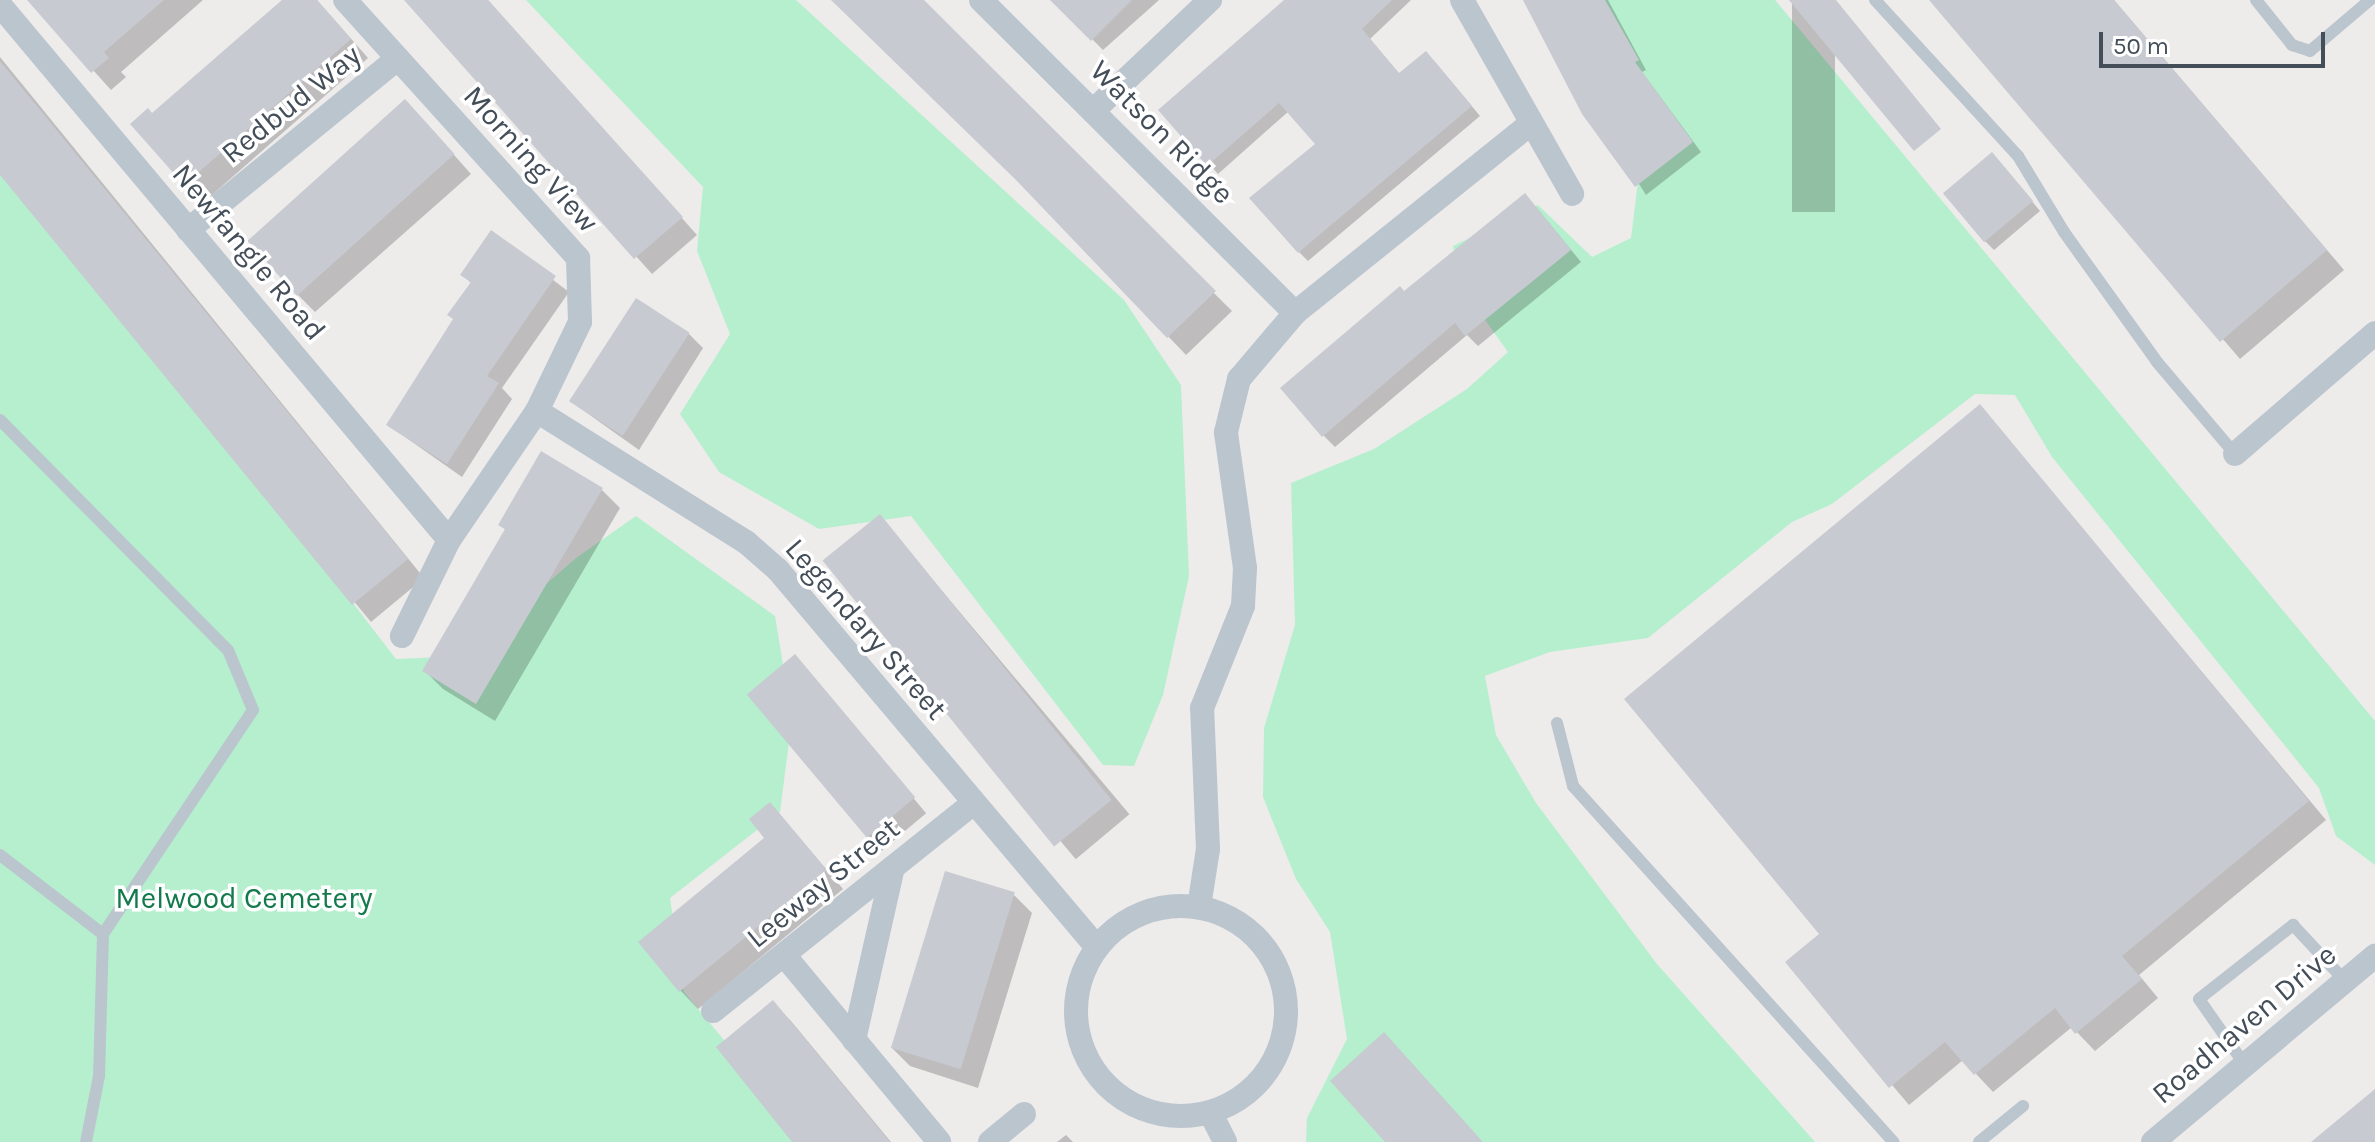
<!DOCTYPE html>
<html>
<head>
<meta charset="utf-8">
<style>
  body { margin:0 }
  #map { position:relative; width:2375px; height:1142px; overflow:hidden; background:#eeebeb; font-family:Karla,sans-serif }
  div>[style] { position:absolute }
  .green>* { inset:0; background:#b6efce }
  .shadow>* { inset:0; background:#0003; transform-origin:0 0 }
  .building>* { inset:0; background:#c7cad0; transform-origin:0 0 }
  .service>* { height:12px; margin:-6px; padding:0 6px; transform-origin:6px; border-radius:6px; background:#bbc5ce }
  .minor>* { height:24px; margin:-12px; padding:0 12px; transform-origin:12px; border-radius:12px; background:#bbc5ce }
  .minor>.ring { margin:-12px; padding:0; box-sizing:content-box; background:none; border:24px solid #bbc5ce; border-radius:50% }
  span { translate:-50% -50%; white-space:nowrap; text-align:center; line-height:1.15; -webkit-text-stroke:7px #fff; paint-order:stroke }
  .street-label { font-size:30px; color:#434e59 }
  .park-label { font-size:30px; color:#137a4b }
  .scale { position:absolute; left:2099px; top:32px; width:226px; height:36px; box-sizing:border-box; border:4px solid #434e59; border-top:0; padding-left:10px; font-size:24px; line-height:28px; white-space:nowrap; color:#434e59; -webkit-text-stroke:6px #fff; paint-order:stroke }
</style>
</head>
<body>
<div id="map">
  <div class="green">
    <i style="clip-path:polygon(526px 0,796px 0,1124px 300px,1181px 385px,1189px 576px,1163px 695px,1134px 766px,1103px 765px,911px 516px,819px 529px,719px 472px,680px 414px,730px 334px,697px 251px,703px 187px)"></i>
    <i style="clip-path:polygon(1525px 0,1775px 0,2375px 721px,2375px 865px,2336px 836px,2319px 788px,2052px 457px,2015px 395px,1975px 394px,1832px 504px,1792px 522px,1648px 638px,1550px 652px,1485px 676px,1496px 735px,1536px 803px,1657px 964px,1815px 1142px,1306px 1142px,1307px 1118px,1347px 1039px,1330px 932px,1296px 879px,1263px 797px,1264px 728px,1295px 625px,1291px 483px,1374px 449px,1467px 389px,1508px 352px,1463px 289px,1453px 246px,1538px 205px,1592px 257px,1631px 238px,1638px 182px)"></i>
    <i style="clip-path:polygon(0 130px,79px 247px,396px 659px,464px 656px,576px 558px,636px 516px,775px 616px,792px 719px,780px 812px,670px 898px,684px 992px,809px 1142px,0 1142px)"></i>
  </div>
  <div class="shadow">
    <i style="clip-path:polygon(49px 0,203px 0,121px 72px,126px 77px,111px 90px,38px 9px)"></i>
    <i style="clip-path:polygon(285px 0,317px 0,368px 58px,204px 202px,186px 183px,152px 115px)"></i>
    <i style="clip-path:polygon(407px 0,488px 0,697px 235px,652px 274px)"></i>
    <i style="clip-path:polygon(834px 0,920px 0,1232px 311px,1186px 355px,1026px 187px)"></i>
    <i style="clip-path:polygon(1053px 0,1159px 0,1103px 50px)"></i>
    <i style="clip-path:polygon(1285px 0,1411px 0,1370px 39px,1400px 75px,1435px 62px,1480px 116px,1308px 261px,1299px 252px,1318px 144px,1289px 111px,1218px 174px,1161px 110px)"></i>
    <i style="clip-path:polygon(1523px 0,1608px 0,1646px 70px,1642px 72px,1701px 152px,1646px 195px)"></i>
    <i style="left:1792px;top:0;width:43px;height:212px"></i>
    <i style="clip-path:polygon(1931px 0,2114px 0,2344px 270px,2240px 359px)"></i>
    <i style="clip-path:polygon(0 57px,424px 578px,371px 622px,0 172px)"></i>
    <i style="clip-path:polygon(423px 120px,471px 174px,315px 312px,297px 294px)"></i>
    <i style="clip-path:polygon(2001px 164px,2040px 211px,1994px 250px,1985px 241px)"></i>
    <i style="clip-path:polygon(1536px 207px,1581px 262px,1478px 346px,1467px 335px,1335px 447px,1323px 435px,1404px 293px)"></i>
    <i style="clip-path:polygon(491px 233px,569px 292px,502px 388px,512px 399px,462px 477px,388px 425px,455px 320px,472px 284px,463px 275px)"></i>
    <i style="clip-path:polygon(689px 334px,703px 348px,639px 450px,573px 403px)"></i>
    <i style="clip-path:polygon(1980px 407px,2326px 820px,2139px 975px,2158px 998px,2095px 1051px,2072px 1027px,1993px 1092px,1963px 1060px,1909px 1105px,1788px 962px,1822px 934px)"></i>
    <i style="clip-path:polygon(602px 490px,620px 508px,495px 721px,443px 689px,425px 671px,507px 531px,500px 525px)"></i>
    <i style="left:880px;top:517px;width:388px;height:70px;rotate:50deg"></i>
    <i style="left:795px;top:657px;width:204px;height:59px;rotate:50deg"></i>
    <i style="clip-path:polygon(770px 804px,843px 889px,698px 1009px,680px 990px,767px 838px)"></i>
    <i style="clip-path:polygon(1014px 895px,1032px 913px,978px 1088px,910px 1066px,892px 1048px)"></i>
    <i style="clip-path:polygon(773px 1003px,791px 1021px,891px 1142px,795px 1142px)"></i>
    <i style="clip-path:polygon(1066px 1135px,1073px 1142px,1057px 1142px)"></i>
  </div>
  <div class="building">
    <i style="clip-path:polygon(27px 0,164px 0,104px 52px,109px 58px,91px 73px)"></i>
    <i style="clip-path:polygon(282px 0,317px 0,351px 39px,184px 185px,130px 124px,148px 108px,152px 113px)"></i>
    <i style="clip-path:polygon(404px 0,488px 0,683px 217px,634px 259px)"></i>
    <i style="clip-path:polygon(831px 0,924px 0,1216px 291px,1167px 338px,1017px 181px)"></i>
    <i style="clip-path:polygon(1050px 0,1132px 0,1091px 41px)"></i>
    <i style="clip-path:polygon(1284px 0,1392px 0,1362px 29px,1399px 73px,1426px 51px,1472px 106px,1298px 253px,1249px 198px,1315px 144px,1279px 103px,1207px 166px,1158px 110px)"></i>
    <i style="clip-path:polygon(1523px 0,1605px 0,1639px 60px,1635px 62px,1693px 142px,1635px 187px,1582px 114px)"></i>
    <i style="clip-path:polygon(1789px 0,1836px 0,1941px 129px,1914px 151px)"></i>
    <i style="clip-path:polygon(1929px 0,2114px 0,2327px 250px,2220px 342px)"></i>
    <i style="clip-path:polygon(0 61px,408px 559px,352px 605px,0 175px)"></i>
    <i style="left:405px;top:99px;width:74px;height:212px;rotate:48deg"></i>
    <i style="left:1992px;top:152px;width:64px;height:64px;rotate:50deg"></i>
    <i style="clip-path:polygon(1525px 193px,1571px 250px,1465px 336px,1455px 323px,1322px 437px,1280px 388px,1400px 286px,1404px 291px)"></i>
    <i style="clip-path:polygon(491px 230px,556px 276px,487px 376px,499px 383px,447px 464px,386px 425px,453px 319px,447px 315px,471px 282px,460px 275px)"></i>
    <i style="left:636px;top:298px;width:64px;height:123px;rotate:33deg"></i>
    <i style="clip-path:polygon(1980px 404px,2309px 801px,2122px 956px,2142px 979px,2075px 1034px,2055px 1008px,1974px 1075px,1945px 1042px,1889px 1088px,1785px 962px,1819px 934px,1624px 699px)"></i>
    <i style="clip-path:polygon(541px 451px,603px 488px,476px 704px,422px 671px,505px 529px,498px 525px)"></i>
    <i style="left:880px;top:514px;width:368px;height:74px;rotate:51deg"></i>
    <i style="left:795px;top:654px;width:187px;height:63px;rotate:50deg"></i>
    <i style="clip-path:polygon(770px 802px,827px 870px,679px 992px,638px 942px,764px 838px,749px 819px)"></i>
    <i style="left:945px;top:871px;width:73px;height:185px;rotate:17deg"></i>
    <i style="clip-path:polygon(773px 1000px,890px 1142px,792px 1142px,716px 1047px)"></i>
    <i style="clip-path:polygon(1384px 1032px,1483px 1142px,1385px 1142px,1330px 1081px)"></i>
    <i style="clip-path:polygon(2375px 1089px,2375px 1142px,2311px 1142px)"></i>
  </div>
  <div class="service">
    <i style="left:1875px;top:0;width:212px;rotate:47.5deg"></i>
    <i style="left:2018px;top:156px;width:89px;rotate:58.8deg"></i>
    <i style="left:2064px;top:232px;width:160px;rotate:54.4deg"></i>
    <i style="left:2157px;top:362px;width:121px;rotate:49.7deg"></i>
    <i style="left:2256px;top:0;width:58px;rotate:51.3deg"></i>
    <i style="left:2292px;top:45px;width:19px;rotate:18deg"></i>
    <i style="left:2310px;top:51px;width:79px;rotate:-40.4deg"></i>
    <i style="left:0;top:420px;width:324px;rotate:45.3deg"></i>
    <i style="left:228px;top:650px;width:65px;rotate:67.4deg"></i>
    <i style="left:253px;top:710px;width:270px;rotate:123.8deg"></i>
    <i style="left:103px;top:934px;width:142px;rotate:91.6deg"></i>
    <i style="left:99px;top:1076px;width:67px;rotate:101.1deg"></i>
    <i style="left:1557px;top:723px;width:65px;rotate:75.7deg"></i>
    <i style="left:1573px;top:786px;width:479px;rotate:48deg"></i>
    <i style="left:0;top:855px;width:130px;rotate:37.5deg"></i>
    <i style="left:2245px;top:1065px;width:80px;rotate:-124.9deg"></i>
    <i style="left:2199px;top:999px;width:120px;rotate:-38.2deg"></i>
    <i style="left:2293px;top:925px;width:76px;rotate:47.1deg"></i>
    <i style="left:1979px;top:1142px;width:57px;rotate:-39.3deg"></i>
  </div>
  <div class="minor">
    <i style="left:345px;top:0;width:348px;rotate:47.9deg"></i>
    <i style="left:578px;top:258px;width:64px;rotate:88.2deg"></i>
    <i style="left:580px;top:322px;width:99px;rotate:115.8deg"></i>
    <i style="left:537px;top:411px;width:156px;rotate:124.3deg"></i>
    <i style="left:449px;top:540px;width:107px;rotate:116.1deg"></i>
    <i style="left:981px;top:0;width:443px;rotate:44.9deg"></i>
    <i style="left:1462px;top:0;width:223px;rotate:60.4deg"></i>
    <i style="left:0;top:5px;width:698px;rotate:49.99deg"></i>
    <i style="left:1094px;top:110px;width:160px;rotate:-43.5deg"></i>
    <i style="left:188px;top:230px;width:271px;rotate:-39.3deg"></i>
    <i style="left:537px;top:411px;width:247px;rotate:32.1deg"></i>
    <i style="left:746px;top:542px;width:43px;rotate:41.2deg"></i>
    <i style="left:778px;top:570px;width:494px;rotate:49.8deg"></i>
    <i style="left:2235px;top:454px;width:185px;rotate:-40.8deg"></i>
    <i class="ring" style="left:1076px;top:906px;width:186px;height:186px"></i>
    <i style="left:1199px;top:907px;width:59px;rotate:-81.2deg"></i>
    <i style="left:1208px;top:849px;width:141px;rotate:-92.4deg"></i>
    <i style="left:1202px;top:708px;width:110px;rotate:-68.1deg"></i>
    <i style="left:1243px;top:606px;width:38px;rotate:-87deg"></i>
    <i style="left:1245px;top:568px;width:137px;rotate:-98deg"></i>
    <i style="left:1226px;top:432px;width:55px;rotate:-76.2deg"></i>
    <i style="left:1239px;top:379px;width:87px;rotate:-49.7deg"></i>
    <i style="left:1295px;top:313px;width:300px;rotate:-38.8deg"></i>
    <i style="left:784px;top:955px;width:243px;rotate:50.3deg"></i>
    <i style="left:713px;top:1011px;width:332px;rotate:-38.6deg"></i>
    <i style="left:854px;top:1040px;width:177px;rotate:-77.3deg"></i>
    <i style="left:1211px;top:1114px;width:31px;rotate:63deg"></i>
    <i style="left:990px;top:1142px;width:44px;rotate:-39.5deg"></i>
    <i style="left:2153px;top:1142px;width:290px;rotate:-40deg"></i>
  </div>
  <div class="street-label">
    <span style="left:291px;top:104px;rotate:-39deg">Redbud Way</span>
    <span style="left:1162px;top:132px;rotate:45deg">Watson Ridge</span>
    <span style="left:531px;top:159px;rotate:48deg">Morning View</span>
    <span style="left:249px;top:252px;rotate:50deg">Newfangle Road</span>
    <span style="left:866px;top:629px;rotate:49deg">Legendary Street</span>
    <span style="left:823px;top:883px;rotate:-39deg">Leeway Street</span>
    <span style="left:2244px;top:1024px;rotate:-40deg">Roadhaven Drive</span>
  </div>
  <div class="park-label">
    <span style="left:244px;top:898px">Melwood Cemetery</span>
  </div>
  <div class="scale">50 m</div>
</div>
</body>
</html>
